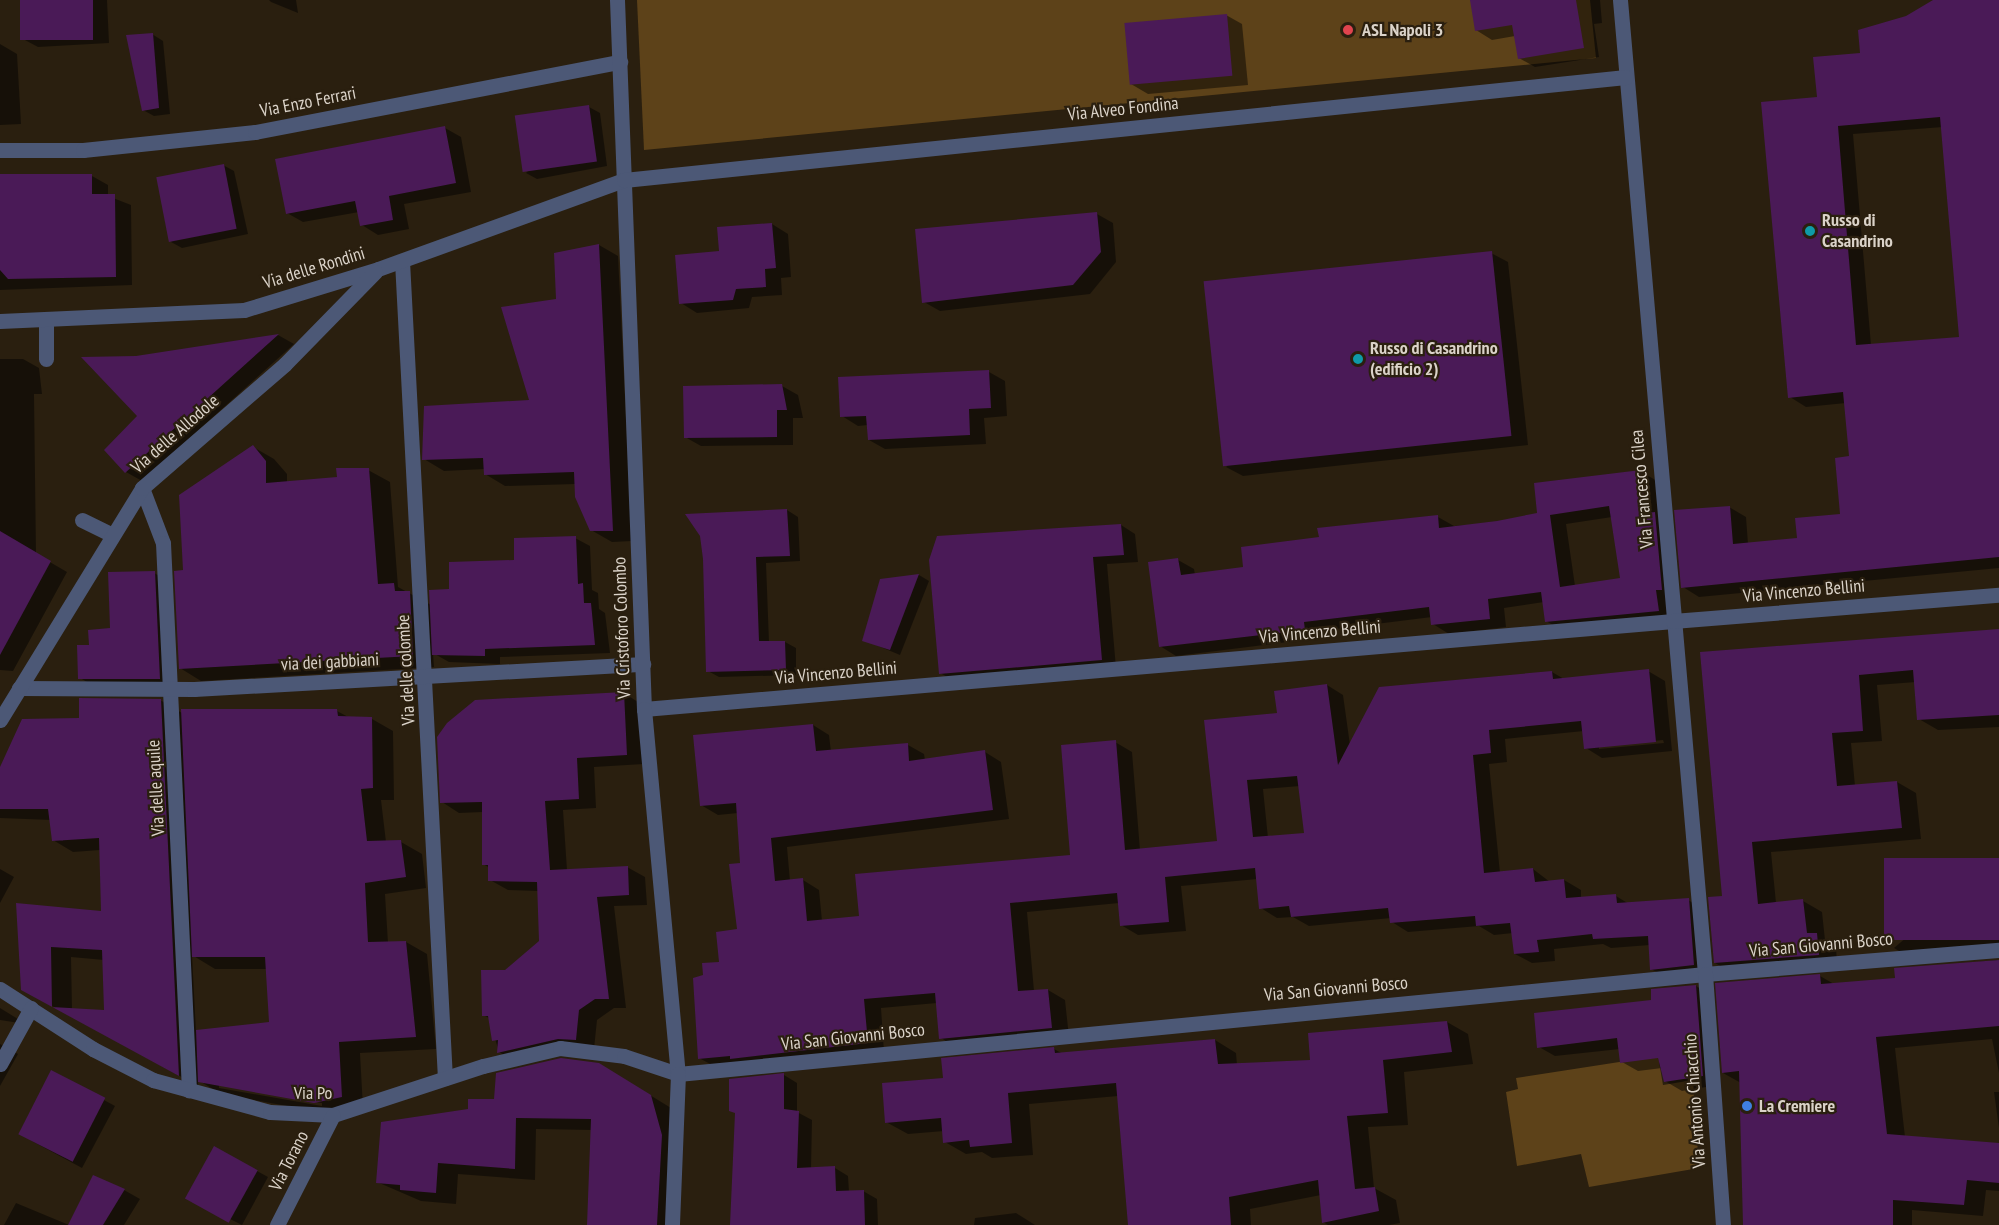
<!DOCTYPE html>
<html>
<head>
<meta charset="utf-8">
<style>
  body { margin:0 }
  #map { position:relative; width:1999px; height:1225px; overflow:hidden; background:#2a1f0f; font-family:"PT Sans Narrow",sans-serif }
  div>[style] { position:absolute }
  .green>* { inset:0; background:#5d4219 }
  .shadow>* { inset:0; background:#0007 }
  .building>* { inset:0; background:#4a1a57; transform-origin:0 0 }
  .service>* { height:15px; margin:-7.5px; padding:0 7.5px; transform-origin:7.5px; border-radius:7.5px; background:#4c5876 }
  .minor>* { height:15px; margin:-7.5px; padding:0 7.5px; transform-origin:7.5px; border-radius:7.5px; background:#4c5876 }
  .tertiary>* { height:15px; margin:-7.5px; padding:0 7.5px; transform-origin:7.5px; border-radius:7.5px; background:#4c5876 }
  .dots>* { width:16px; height:16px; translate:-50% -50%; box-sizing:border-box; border:3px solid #2a1f0f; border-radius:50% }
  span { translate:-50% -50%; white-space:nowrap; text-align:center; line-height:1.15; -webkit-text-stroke:4.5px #2a1f0f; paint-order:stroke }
  .poi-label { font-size:18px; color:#dbd3c9; font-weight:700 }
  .left { translate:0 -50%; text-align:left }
  .street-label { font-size:18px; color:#dbd3c9 }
</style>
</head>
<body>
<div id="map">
  <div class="green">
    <i style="clip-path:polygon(637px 0,1590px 0,1596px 58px,644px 150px)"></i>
    <i style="clip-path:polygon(1658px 1056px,1663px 1085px,1693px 1080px,1699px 1168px,1589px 1187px,1581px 1154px,1517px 1166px,1506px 1092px,1518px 1089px,1516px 1078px)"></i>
  </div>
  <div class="shadow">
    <i style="clip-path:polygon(21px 0,107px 0,109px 43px,38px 47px,23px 39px)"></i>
    <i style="clip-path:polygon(269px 0,296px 0,298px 13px,271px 2px)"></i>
    <i style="clip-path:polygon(1471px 0,1600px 0,1602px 23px,1594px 24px,1599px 57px,1535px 67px,1519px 58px,1515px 36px,1492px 40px,1476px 30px)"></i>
    <i style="clip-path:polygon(evenodd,1936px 0,1999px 0,1999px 568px,1699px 597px,1683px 587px,1729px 507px,1746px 517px,1748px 544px,1799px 539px,1842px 516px,1850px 458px,1846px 403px,1806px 407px,1790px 397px,1819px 98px,1862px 54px,1906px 17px,1936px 0,1943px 127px,1961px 338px,1871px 345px,1853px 134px,1943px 127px)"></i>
    <i style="clip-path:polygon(1226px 15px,1242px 24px,1248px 85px,1148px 94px,1131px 84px)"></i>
    <i style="clip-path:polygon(152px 34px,163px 41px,170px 114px,154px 116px,143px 110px)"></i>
    <i style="clip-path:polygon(0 44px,17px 54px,21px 124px,0 125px)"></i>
    <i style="clip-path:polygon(589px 107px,600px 113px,607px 166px,537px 179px,526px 173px)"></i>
    <i style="clip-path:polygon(445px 128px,461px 137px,471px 192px,404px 204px,409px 229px,378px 235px,362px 225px,359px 212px,303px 222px,287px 213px)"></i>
    <i style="clip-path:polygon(223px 165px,234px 171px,248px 234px,182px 248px,171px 242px)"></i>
    <i style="clip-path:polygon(0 176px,92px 176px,108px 185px,108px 196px,131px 205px,132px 285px,0 290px)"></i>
    <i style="clip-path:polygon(1097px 214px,1113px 223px,1116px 262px,1090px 294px,940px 311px,924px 302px)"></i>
    <i style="clip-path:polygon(772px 224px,788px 234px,791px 277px,781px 278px,782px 295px,752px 297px,749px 308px,697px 313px,681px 303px,720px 253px)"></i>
    <i style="clip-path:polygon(599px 245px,618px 256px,632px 541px,612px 542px,591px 530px,576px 484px,505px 486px,485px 474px,485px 469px,444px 471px,424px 459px,531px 401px,558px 300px)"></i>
    <i style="clip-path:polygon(1491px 253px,1508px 262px,1528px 445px,1243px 476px,1226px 467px)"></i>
    <i style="clip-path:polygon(278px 335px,294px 344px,142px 481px,126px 472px,139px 416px,136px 358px)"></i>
    <i style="clip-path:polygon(0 359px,23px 359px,39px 368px,42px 394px,34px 394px,36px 554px,67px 572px,13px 671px,0 670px)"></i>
    <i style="clip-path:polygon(989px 372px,1005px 381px,1007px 416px,984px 418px,986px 444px,885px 449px,869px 440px,868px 425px,858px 426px,842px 416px)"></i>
    <i style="clip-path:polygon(782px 386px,798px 395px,803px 418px,793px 418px,793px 445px,701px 446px,685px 437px)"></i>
    <i style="clip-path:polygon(253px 447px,274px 459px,287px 474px,287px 482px,339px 478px,368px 470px,390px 482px,398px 587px,431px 605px,450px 591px,575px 538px,590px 546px,592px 590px,598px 593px,599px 609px,605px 613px,610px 653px,500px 657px,500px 664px,449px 662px,433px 653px,434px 667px,201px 681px,180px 668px,185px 572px)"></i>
    <i style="clip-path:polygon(evenodd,1640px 471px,1657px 481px,1674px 620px,1563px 631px,1546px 621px,1544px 602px,1504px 608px,1506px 627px,1449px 634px,1433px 624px,1432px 617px,1320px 631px,1320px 638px,1176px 656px,1160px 646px,1178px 560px,1194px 569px,1195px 575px,1245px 569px,1320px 538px,1438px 517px,1454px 526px,1497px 523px,1539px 514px,1640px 471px,1612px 517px,1622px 580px,1575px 586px,1566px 524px,1612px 517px)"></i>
    <i style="clip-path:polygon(787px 510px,798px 517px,800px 561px,766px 563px,769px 642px,785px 642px,796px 648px,796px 675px,719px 677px,708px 671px,704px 559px)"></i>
    <i style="clip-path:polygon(1121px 525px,1135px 534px,1138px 562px,1107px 564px,1116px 668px,955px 681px,940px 673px)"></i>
    <i style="clip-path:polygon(154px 573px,170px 582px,175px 688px,96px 687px,80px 678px,91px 647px,112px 630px)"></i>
    <i style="clip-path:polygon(919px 575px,929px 581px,900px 655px,864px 640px,881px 580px)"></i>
    <i style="clip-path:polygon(1999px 630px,1999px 727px,1938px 730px,1919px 719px,1916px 682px,1877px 685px,1882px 741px,1851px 743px,1855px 786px,1897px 782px,1916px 793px,1921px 839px,1771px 852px,1776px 903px,1803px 901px,1822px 912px,1825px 940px,1836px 946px,1837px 965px,1735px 974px,1715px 963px,1724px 897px,1702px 653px)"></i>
    <i style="clip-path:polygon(evenodd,1648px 671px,1665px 681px,1672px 751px,1602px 758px,1586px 748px,1584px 731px,1505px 739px,1507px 762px,1489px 764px,1500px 873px,1533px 869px,1550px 882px,1564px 880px,1581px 890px,1581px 898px,1616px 896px,1629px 904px,1688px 900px,1705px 910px,1711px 974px,1668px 978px,1651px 969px,1650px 945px,1611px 948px,1603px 944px,1554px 949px,1555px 961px,1532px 963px,1515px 954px,1513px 933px,1494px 935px,1479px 926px,1408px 932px,1392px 922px,1391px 918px,1309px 926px,1293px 917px,1277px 918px,1261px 908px,1258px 879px,1181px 886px,1186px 931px,1138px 935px,1121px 925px,1119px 903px,1027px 912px,1034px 991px,1048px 990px,1065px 1000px,1069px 1037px,958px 1048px,941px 1038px,937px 1003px,881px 1008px,884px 1052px,716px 1067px,699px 1058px,705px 976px,721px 963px,739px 930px,742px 864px,738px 813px,718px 815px,701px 805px,813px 725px,829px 735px,831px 752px,908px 745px,924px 754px,925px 760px,985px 752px,1001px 762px,1009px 819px,787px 847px,790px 881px,803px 880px,819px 890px,822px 921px,861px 917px,1072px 856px,1115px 742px,1132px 752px,1140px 850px,1219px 842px,1206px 721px,1278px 714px,1327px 685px,1343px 695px,1350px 745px,1552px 672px,1564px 679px,1648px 671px,1663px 740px,1664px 743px,1599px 749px,1599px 746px,1663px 740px,1648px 671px,1300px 786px,1305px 834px,1268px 838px,1263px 789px,1300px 786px)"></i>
    <i style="clip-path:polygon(624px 693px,641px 704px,644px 764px,594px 767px,596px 808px,563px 810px,567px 870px,627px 867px,645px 877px,647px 905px,614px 906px,626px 1008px,614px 1008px,597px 1020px,594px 1049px,516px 1062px,499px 1052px,489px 1018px,483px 1015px,505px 971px,540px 942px,538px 891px,508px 890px,490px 880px,490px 868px,483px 864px,483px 812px,459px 813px,442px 802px)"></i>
    <i style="clip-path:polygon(evenodd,160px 700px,182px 713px,337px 711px,350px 718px,372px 719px,393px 731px,394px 800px,381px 800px,386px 842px,401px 842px,422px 854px,426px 888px,385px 894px,388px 943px,406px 942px,427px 954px,436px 1049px,360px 1053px,363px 1108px,337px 1115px,221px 1094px,198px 1080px,198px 1086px,43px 1001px,18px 905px,102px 913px,100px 850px,73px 852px,53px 840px,51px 820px,0 818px,0 771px,81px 719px,160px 700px,192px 955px,215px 969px,267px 969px,270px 1023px,196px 1032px,192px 955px,160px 700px,71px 957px,104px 960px,106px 1012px,72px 1009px,71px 957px,160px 700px,219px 1084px,322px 1103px,322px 1106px,219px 1088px,219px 1084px)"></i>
    <i style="clip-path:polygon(1999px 859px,1999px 952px,1913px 959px,1894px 948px)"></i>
    <i style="clip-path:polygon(0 869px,14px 877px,0 903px)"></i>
    <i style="clip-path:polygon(1999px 960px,1999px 1073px,1992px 1039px,1895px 1048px,1905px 1137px,1999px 1144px,1999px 1191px,1986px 1190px,1983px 1216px,1912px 1210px,1912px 1225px,1745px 1225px,1741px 1083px,1723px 1073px,1820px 976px,1834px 984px,1897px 980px,1896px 970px)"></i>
    <i style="clip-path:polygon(1696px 986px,1712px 996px,1718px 1085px,1682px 1091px,1665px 1081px,1662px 1068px,1638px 1071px,1622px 1062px,1620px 1049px,1555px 1056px,1539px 1047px)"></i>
    <i style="clip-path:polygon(0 1008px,26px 1024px,0 1020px)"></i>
    <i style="clip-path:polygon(1447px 1022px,1468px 1034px,1473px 1064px,1404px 1072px,1408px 1125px,1368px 1127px,1374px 1188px,1396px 1200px,1400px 1223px,1389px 1225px,1328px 1225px,1323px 1222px,1321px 1195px,1250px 1209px,1251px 1225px,1130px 1225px,1118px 1096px,1029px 1104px,1033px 1155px,992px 1158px,982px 1152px,966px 1154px,945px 1142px,944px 1131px,908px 1134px,886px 1122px,945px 1079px,1054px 1049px,1063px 1054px,1215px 1040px,1236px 1053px,1237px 1065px,1312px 1061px)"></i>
    <i style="clip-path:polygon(0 1044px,18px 1054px,0 1086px)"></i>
    <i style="clip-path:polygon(52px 1072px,115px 1106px,82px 1168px,30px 1140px)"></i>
    <i style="clip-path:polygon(784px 1075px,797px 1083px,797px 1112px,812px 1120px,811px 1169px,835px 1168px,848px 1176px,849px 1192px,863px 1191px,877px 1199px,878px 1225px,732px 1225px)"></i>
    <i style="clip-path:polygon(619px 1076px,671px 1108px,677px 1225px,588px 1225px,592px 1130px,536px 1129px,535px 1180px,458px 1174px,456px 1204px,421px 1201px,377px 1182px,469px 1111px,495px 1100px)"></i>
    <i style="clip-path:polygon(1994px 1092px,1999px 1092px,1999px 1128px)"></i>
    <i style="clip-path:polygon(257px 1171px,268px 1177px,242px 1225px,188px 1198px)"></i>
    <i style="clip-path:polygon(124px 1190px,140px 1199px,124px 1225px,4px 1225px,16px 1203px,69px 1225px)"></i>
    <i style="clip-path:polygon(1016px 1213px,1035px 1225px,974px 1225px,975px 1218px)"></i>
  </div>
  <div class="building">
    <i style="left:20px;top:0;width:73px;height:40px"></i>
    <i style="clip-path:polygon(1470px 0,1576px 0,1584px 48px,1518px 59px,1512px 25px,1475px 31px)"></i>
    <i style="clip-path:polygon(evenodd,1933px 0,1999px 0,1999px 557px,1681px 588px,1674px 510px,1730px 506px,1733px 544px,1797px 538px,1795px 518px,1840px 514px,1835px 458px,1849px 456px,1843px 392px,1788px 398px,1761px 102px,1817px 97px,1813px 57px,1860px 53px,1858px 30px,1906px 16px,1933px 0,1940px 117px,1959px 337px,1856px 345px,1838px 126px,1940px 117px)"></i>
    <i style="left:1227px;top:14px;width:62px;height:103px;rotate:85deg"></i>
    <i style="clip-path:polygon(153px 33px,159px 108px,142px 111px,126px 35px)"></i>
    <i style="left:589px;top:105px;width:57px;height:75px;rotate:82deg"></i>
    <i style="clip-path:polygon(445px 126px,456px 183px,389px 196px,393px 220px,360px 226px,355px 201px,286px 214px,275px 159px)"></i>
    <i style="left:224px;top:164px;width:66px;height:69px;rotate:79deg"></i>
    <i style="clip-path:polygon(0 174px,92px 174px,92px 194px,115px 194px,116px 277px,8px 279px,0 270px)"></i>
    <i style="clip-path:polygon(1097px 212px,1101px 252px,1073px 285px,922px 303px,915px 229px)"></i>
    <i style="clip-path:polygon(772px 223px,776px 268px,765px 269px,766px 287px,736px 289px,733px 300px,679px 304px,675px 255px,719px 251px,717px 227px)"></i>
    <i style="clip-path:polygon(599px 244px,613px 531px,590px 531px,575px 497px,574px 472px,484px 475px,483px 458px,422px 460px,424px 406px,529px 400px,501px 307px,556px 299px,554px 253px)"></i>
    <i style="left:1492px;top:251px;width:186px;height:290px;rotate:84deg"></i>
    <i style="clip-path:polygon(279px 334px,125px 473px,104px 450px,137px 416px,81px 357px,136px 356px)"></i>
    <i style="clip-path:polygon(989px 370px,991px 408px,969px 409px,970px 435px,868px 440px,866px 416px,840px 417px,838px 377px)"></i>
    <i style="clip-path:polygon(782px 384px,787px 410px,777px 410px,777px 437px,684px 438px,683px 386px)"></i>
    <i style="clip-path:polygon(253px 445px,266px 461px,266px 483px,337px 477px,336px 468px,369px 468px,378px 584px,394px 583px,395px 591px,410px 591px,413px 656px,179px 669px,174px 571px,183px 570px,179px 495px)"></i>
    <i style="clip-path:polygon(evenodd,1641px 470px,1646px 513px,1655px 512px,1662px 590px,1656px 590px,1659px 611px,1545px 622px,1541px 592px,1488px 599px,1490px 619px,1431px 625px,1429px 607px,1304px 622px,1305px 630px,1159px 647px,1148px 562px,1178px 558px,1181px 575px,1243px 567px,1241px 547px,1319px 537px,1317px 528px,1438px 515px,1439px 528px,1497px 521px,1537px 513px,1534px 483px,1641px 470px,1609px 506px,1620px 578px,1560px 587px,1550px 515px,1609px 506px)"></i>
    <i style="clip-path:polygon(787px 509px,790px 556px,756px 557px,759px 641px,785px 641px,786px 670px,706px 672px,703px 559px,700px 536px,685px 514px)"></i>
    <i style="clip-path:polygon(1121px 524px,1124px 555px,1093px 557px,1102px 660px,939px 674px,929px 560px,937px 536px)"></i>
    <i style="clip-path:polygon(0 531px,51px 561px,0 655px)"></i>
    <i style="clip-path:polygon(576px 536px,578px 584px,583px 583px,584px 603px,591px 603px,595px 645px,485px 649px,485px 656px,432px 655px,429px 590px,449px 589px,449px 562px,514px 560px,514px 538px)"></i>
    <i style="clip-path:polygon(155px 571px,160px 679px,78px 679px,77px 645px,89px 645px,88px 630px,110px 628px,108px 572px)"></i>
    <i style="clip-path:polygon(919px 574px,890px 650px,862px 641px,880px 579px)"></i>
    <i style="clip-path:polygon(1999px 629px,1999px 715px,1917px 720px,1913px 670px,1859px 675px,1863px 731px,1832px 733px,1837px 786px,1897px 781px,1902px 828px,1752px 842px,1758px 904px,1803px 899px,1807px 933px,1817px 933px,1819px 955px,1714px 963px,1708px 897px,1722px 896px,1700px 652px)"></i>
    <i style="clip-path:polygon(evenodd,1649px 669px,1656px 742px,1584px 749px,1581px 721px,1489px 730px,1491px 753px,1473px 755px,1484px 873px,1533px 868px,1535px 882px,1564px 879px,1566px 898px,1616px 894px,1617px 903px,1689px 898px,1694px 965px,1650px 970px,1648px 936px,1593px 939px,1592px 934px,1537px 940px,1539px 952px,1514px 954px,1510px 923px,1476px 926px,1475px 916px,1390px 923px,1388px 908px,1291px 917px,1289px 906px,1259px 909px,1255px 868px,1165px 877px,1169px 922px,1120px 926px,1117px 893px,1010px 903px,1018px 991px,1048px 989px,1052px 1028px,939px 1039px,935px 993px,864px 999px,868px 1043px,730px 1059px,730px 1056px,698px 1059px,693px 978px,703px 975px,702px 963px,719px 962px,716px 932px,737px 929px,729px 864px,740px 863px,736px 803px,700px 806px,693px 735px,813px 724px,816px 751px,908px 743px,909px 761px,985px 750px,993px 810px,771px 838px,775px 881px,803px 878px,807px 921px,859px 916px,855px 874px,1070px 855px,1061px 745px,1116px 740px,1125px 850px,1217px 841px,1204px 720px,1277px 713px,1274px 691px,1327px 684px,1338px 765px,1379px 687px,1552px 671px,1553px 679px,1649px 669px,1297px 776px,1304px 833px,1253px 837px,1247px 780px,1297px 776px)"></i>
    <i style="clip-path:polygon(624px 692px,627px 755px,577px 758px,579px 799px,545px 801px,550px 870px,628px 866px,629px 895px,597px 897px,609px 999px,595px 999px,579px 1010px,576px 1040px,558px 1039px,497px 1053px,498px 1040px,492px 1041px,488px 1016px,482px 1016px,481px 970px,505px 970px,539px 941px,537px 882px,488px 881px,488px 865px,482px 865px,482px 802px,440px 803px,437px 737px,447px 723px,475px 700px)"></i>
    <i style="clip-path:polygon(evenodd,79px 698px,161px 699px,179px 1076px,21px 990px,16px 903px,101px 911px,99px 838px,52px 841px,48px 809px,0 809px,0 767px,22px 719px,79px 718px,79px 698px,51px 947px,102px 950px,104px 1010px,52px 1007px,51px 947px)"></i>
    <i style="clip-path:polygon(181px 709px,337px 709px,338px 716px,372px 717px,373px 788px,361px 789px,367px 841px,401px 840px,406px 877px,365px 883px,368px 942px,406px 941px,416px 1037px,339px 1042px,342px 1097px,314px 1103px,198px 1082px,196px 1030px,269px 1022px,265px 957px,192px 957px)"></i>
    <i style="left:1999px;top:858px;width:82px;height:115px;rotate:90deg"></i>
    <i style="clip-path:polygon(1999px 960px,1999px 1026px,1876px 1037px,1887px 1134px,1999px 1143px,1999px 1183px,1967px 1180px,1964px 1205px,1893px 1200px,1893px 1225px,1743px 1225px,1739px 1071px,1722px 1073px,1715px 983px,1820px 974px,1821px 984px,1895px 978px,1894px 968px)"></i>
    <i style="clip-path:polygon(1696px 985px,1703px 1076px,1664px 1082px,1658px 1058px,1620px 1063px,1617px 1038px,1537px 1048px,1534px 1013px,1651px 1000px,1651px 989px)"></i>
    <i style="clip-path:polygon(1447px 1021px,1452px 1052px,1383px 1060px,1388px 1113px,1347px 1116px,1355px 1189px,1375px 1187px,1379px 1211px,1322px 1223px,1318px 1180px,1229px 1197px,1231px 1225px,1128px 1225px,1116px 1083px,1008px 1093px,1012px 1143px,970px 1147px,969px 1140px,943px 1143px,941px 1118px,885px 1123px,882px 1083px,943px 1078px,941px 1058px,1054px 1047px,1055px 1053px,1215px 1039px,1218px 1064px,1310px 1060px,1308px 1033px)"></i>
    <i style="clip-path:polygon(561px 1058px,599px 1063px,651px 1095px,662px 1135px,657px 1225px,587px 1225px,591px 1119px,516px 1118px,515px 1169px,438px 1163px,436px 1193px,400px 1190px,400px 1185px,376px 1183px,381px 1122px,468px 1109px,468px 1099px,494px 1099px,496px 1073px)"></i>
    <i style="left:51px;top:1070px;width:61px;height:72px;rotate:27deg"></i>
    <i style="clip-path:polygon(784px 1073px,784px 1109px,799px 1111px,797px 1168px,835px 1166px,836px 1191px,864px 1190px,865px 1225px,730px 1225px,735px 1113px,729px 1111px,729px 1079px)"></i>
    <i style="left:214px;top:1146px;width:50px;height:60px;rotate:29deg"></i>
    <i style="clip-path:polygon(93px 1175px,125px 1189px,103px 1225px,68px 1225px)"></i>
  </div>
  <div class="service">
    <i style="left:46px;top:319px;width:40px;rotate:90deg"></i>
    <i style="left:82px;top:520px;width:34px;rotate:26deg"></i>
  </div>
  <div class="minor">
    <i style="left:0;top:150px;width:83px"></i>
    <i style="left:83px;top:150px;width:173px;rotate:-6deg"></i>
    <i style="left:255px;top:132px;width:372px;rotate:-10.9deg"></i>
    <i style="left:402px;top:261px;width:818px;rotate:86.99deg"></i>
    <i style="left:142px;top:488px;width:59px;rotate:69.1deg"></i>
    <i style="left:163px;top:543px;width:548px;rotate:87.28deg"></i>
    <i style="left:19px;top:688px;width:175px;rotate:0.3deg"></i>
    <i style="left:194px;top:689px;width:450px;rotate:-3.2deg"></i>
    <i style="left:644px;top:709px;width:1033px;rotate:-4.89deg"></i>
    <i style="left:0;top:989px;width:111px;rotate:32.8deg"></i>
    <i style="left:93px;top:1049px;width:68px;rotate:27.3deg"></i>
    <i style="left:153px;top:1080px;width:121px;rotate:15.3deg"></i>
    <i style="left:270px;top:1112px;width:63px;rotate:2.7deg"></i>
    <i style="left:333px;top:1115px;width:158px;rotate:-18.1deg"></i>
    <i style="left:483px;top:1066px;width:79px;rotate:-13.2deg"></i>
    <i style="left:560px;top:1048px;width:64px;rotate:7.1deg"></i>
    <i style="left:624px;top:1056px;width:57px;rotate:18.4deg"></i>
    <i style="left:678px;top:1074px;width:1032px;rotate:-5.56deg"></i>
    <i style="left:1705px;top:974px;width:295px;rotate:-4.7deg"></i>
    <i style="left:0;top:1064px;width:64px;rotate:-61deg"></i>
    <i style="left:277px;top:1225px;width:123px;rotate:-63deg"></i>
  </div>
  <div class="tertiary">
    <i style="left:617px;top:0;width:710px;rotate:87.82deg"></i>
    <i style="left:644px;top:709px;width:367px;rotate:84.7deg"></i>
    <i style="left:678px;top:1074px;width:151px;rotate:92.3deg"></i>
    <i style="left:1620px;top:0;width:978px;rotate:85.01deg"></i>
    <i style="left:1705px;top:974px;width:252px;rotate:85.9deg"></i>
    <i style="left:0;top:321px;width:244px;rotate:-2.6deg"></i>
    <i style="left:244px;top:310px;width:140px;rotate:-17deg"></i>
    <i style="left:378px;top:269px;width:262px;rotate:-19.9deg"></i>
    <i style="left:624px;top:180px;width:1007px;rotate:-5.87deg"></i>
    <i style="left:1673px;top:621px;width:327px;rotate:-4.6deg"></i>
    <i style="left:0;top:720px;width:272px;rotate:-58.5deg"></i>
    <i style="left:142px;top:488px;width:189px;rotate:-40.9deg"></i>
    <i style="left:285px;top:364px;width:129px;rotate:-45.6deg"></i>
  </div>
  <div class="dots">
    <i style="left:1348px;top:30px;background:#e0444e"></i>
    <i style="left:1810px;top:231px;background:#0f9aa8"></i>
    <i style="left:1358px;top:359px;background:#0f9aa8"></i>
    <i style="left:1747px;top:1106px;background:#3f7fe0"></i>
  </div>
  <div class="poi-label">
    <span class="left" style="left:1362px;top:30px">ASL Napoli 3</span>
    <span class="left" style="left:1822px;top:231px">Russo di<br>Casandrino</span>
    <span class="left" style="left:1370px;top:359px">Russo di Casandrino<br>(edificio 2)</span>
    <span class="left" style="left:1759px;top:1106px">La Cremiere</span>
  </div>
  <div class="street-label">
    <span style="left:308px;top:102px;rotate:-11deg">Via Enzo Ferrari</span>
    <span style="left:1123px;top:109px;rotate:-6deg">Via Alveo Fondina</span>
    <span style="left:314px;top:268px;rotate:-17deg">Via delle Rondini</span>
    <span style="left:175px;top:434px;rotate:-41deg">Via delle Allodole</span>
    <span style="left:1642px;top:489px;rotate:-95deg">Via Francesco Cilea</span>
    <span style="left:1804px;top:591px;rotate:-5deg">Via Vincenzo Bellini</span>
    <span style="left:622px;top:628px;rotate:-92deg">Via Cristoforo Colombo</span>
    <span style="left:1320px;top:632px;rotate:-5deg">Via Vincenzo Bellini</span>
    <span style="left:330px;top:662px;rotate:-3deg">via dei gabbiani</span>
    <span style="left:406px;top:670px;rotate:-93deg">Via delle colombe</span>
    <span style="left:836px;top:673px;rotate:-5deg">Via Vincenzo Bellini</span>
    <span style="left:156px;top:788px;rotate:-93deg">Via delle aquile</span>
    <span style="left:1821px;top:945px;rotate:-5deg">Via San Giovanni Bosco</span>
    <span style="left:1336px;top:989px;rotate:-5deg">Via San Giovanni Bosco</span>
    <span style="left:853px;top:1037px;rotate:-6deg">Via San Giovanni Bosco</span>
    <span style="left:313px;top:1093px">Via Po</span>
    <span style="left:1695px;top:1101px;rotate:-94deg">Via Antonio Chiacchio</span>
    <span style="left:289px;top:1161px;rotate:-63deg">Via Torano</span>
  </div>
</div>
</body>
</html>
